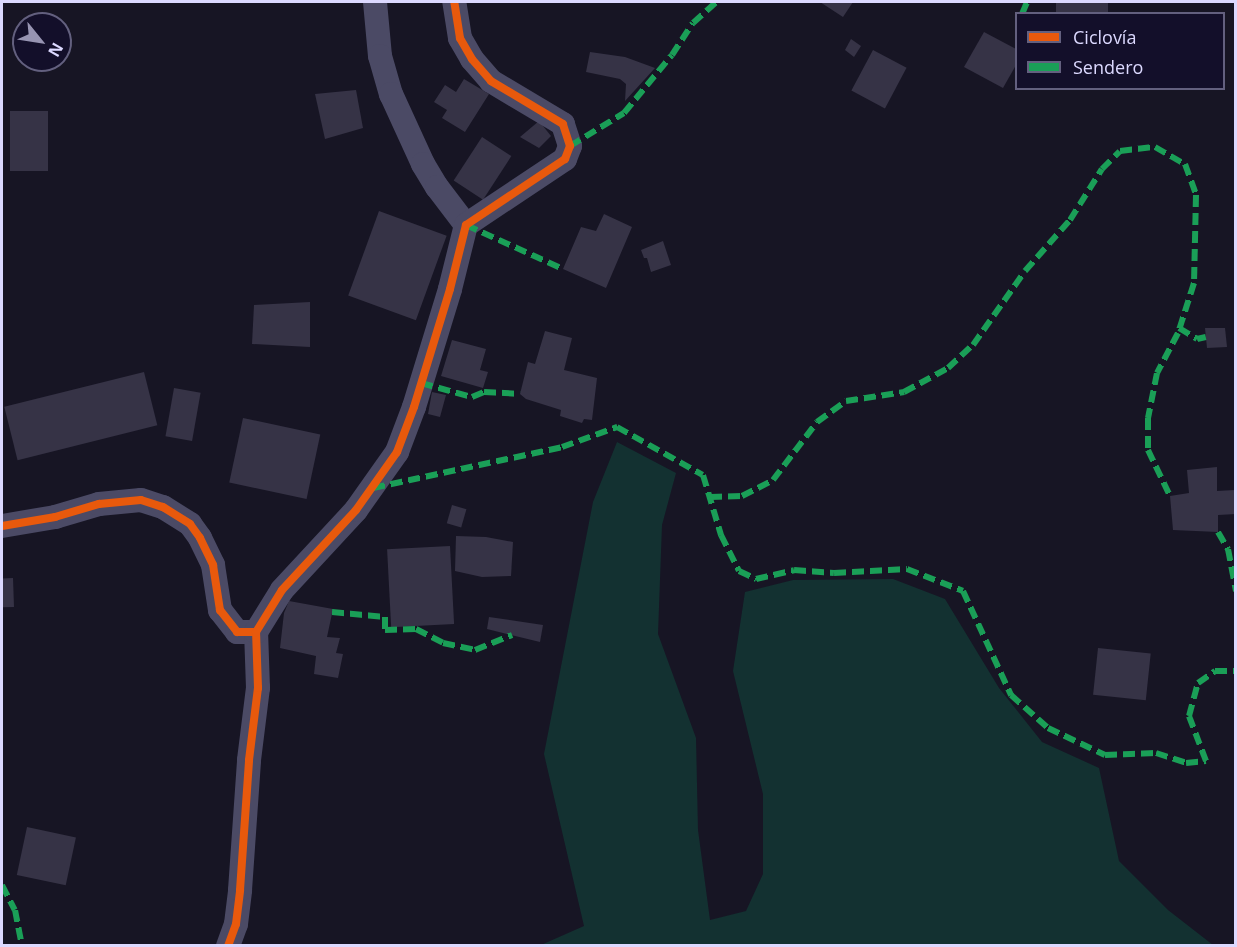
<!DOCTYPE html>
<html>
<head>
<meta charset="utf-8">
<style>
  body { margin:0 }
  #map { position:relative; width:1237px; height:947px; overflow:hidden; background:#171524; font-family:"Open Sans",sans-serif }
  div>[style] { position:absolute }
  .green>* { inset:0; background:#133131 }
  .building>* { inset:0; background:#363346; transform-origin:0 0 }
  .minor>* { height:24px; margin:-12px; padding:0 12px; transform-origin:12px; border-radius:12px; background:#4b4a65 }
  .quiet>* { height:6px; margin-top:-3px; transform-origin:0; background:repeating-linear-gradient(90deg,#1a9f57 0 12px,transparent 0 18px) }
  .cycleway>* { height:8px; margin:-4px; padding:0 4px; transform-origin:4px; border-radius:4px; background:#e8590c }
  span { translate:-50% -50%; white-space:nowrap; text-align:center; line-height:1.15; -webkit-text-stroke:4.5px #130f2a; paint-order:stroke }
  .frame { position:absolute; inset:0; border:3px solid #dcd9ff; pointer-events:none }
  .legend { position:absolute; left:1015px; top:12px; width:210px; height:78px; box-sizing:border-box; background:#130f2a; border:2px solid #63607f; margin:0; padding:8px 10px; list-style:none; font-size:18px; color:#dcd9ff }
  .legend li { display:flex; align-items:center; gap:12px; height:30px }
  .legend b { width:30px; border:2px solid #63607f }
  .north { position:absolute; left:12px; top:12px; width:60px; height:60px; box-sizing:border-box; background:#130f2a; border:2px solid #63607f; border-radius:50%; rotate:120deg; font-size:16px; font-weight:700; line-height:24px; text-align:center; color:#dcd9ff }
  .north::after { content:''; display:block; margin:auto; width:21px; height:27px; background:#9794b2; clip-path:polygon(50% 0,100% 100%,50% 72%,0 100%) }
</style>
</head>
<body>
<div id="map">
  <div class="green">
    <i style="clip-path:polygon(617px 442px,676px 473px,662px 525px,658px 634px,696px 738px,698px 830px,710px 920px,746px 911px,763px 874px,763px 794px,733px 671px,745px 592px,793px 580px,893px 579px,945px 599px,999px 688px,1042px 742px,1099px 768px,1119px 861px,1168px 910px,1213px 945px,541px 945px,584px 926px,544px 754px,593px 502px)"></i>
  </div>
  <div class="building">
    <i style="clip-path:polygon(820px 2px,853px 2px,843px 17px)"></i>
    <i style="left:1056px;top:2px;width:52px;height:12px"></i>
    <i style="clip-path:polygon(984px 32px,1016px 49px,1016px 65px,1003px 88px,964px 67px)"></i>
    <i style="clip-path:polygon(851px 39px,861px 46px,854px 57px,845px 50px)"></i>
    <i style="left:873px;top:50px;width:38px;height:46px;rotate:28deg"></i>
    <i style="clip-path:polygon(590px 52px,625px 57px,655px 68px,625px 101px,626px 84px,620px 79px,586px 72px)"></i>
    <i style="clip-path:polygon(464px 79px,489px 94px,465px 132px,442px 118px,447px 110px,434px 102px,445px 85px,456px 92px)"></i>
    <i style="clip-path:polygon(356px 90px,363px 128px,325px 139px,315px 94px)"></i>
    <i style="left:10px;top:111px;width:38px;height:60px"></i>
    <i style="clip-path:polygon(539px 121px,551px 136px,539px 148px,520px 137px)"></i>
    <i style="left:482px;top:137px;width:35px;height:52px;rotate:33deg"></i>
    <i style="left:379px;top:211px;width:72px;height:90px;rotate:20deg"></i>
    <i style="clip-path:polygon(604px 214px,632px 227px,606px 288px,563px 269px,581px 227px,596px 231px)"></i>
    <i style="clip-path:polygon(663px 241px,671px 265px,651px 272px,647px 258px,644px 258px,641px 250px)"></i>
    <i style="clip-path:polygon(310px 302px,310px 347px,252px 344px,254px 305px)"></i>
    <i style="clip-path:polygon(1205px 328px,1225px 328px,1227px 347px,1207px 348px)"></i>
    <i style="clip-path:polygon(545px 331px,572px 338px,564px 370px,597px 378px,592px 420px,584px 419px,582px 423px,560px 416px,561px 410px,526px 399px,520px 394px,528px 362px,535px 364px)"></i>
    <i style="clip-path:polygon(452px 340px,486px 349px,480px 370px,488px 372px,483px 388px,441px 376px)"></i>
    <i style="left:144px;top:372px;width:55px;height:144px;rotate:76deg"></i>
    <i style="left:174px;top:388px;width:27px;height:49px;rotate:10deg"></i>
    <i style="clip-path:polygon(432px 392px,446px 395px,440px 417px,428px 414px)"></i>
    <i style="left:243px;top:418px;width:79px;height:66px;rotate:12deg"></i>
    <i style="clip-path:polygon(1217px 467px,1217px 491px,1235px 490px,1236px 514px,1218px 515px,1218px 532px,1173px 530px,1170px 496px,1189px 493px,1187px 470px)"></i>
    <i style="left:452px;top:505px;width:15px;height:19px;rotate:16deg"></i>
    <i style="clip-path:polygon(456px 536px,486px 537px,513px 542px,511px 576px,482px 577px,455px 571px)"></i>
    <i style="left:450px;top:546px;width:78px;height:63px;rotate:87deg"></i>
    <i style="left:13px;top:578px;width:29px;height:11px;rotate:88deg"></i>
    <i style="clip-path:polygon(289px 601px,333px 609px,327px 637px,340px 638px,336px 653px,343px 654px,338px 678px,314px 674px,316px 656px,280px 648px,284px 613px)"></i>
    <i style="clip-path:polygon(489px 617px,543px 625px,540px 642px,487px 629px)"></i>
    <i style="left:1098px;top:648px;width:53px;height:47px;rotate:6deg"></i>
    <i style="left:27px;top:827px;width:50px;height:49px;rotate:12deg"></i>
  </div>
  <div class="minor">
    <i style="left:375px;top:2px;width:54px;rotate:84.7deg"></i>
    <i style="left:380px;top:56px;width:40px;rotate:74deg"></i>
    <i style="left:391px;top:94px;width:77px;rotate:65.4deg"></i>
    <i style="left:423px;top:164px;width:27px;rotate:59deg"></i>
    <i style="left:437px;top:187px;width:48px;rotate:52.7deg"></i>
    <i style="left:2px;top:526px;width:54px;rotate:-9.6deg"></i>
    <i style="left:55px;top:517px;width:46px;rotate:-16.5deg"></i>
    <i style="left:99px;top:504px;width:42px;rotate:-5.4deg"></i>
    <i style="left:141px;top:500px;width:23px;rotate:18deg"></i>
    <i style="left:163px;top:507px;width:32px;rotate:32deg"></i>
    <i style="left:190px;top:524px;width:17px;rotate:54deg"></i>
    <i style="left:200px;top:538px;width:30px;rotate:64deg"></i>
    <i style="left:213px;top:565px;width:46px;rotate:81.2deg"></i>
    <i style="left:220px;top:610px;width:28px;rotate:52deg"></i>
    <i style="left:237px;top:632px;width:19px"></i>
    <i style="left:228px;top:946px;width:23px;rotate:-70deg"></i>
    <i style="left:236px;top:924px;width:34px;rotate:-83deg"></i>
    <i style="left:240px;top:890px;width:130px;rotate:-86deg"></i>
    <i style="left:249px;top:760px;width:73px;rotate:-82.9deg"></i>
    <i style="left:258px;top:688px;width:56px;rotate:-92deg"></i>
    <i style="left:256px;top:632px;width:49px;rotate:-58.2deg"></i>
    <i style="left:282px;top:590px;width:109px;rotate:-47.2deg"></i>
    <i style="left:356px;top:510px;width:71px;rotate:-54.7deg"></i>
    <i style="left:397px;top:452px;width:48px;rotate:-69.3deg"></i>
    <i style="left:414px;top:407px;width:123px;rotate:-73deg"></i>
    <i style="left:450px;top:289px;width:66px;rotate:-76deg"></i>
    <i style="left:466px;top:225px;width:119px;rotate:-33.7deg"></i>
    <i style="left:565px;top:159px;width:14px;rotate:-69deg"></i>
    <i style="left:570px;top:146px;width:23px;rotate:-108deg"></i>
    <i style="left:563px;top:124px;width:84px;rotate:-149.2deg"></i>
    <i style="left:491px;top:81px;width:29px;rotate:-131deg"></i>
    <i style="left:472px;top:59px;width:24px;rotate:-120deg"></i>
    <i style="left:460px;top:38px;width:36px;rotate:-99deg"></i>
  </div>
  <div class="quiet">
    <i style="left:1022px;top:14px;width:13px;rotate:-67deg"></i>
    <i style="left:570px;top:146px;width:63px;rotate:-31.4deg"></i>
    <i style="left:624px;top:113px;width:75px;rotate:-50.4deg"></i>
    <i style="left:672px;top:55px;width:38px;rotate:-57deg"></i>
    <i style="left:693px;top:23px;width:31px;rotate:-42deg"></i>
    <i style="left:466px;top:225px;width:107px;rotate:24.4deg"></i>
    <i style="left:1179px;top:328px;width:21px;rotate:31deg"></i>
    <i style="left:1197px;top:339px;width:9px;rotate:-13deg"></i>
    <i style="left:421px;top:383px;width:53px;rotate:15.4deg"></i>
    <i style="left:472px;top:397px;width:13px;rotate:-23deg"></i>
    <i style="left:484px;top:392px;width:36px;rotate:3deg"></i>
    <i style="left:373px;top:488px;width:193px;rotate:-12.2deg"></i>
    <i style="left:562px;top:447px;width:59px;rotate:-20deg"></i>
    <i style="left:617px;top:427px;width:98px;rotate:29.2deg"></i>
    <i style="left:703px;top:475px;width:63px;rotate:73.3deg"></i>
    <i style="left:721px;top:535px;width:40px;rotate:63.4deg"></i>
    <i style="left:739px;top:571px;width:19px;rotate:25deg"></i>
    <i style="left:756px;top:579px;width:39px;rotate:-13deg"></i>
    <i style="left:794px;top:570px;width:40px;rotate:4.3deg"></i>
    <i style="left:834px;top:573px;width:73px;rotate:-3.1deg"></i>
    <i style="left:907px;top:569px;width:60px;rotate:21.4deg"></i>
    <i style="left:963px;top:591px;width:115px;rotate:65.2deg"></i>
    <i style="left:1011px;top:695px;width:50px;rotate:41.7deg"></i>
    <i style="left:1048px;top:728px;width:63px;rotate:25.3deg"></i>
    <i style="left:1105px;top:755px;width:51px;rotate:-2.2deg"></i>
    <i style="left:1156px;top:753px;width:32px;rotate:18deg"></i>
    <i style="left:1186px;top:763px;width:20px;rotate:-6deg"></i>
    <i style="left:1206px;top:761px;width:48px;rotate:-110.7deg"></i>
    <i style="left:1189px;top:716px;width:34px;rotate:-75deg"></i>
    <i style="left:1198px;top:683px;width:21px;rotate:-35deg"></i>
    <i style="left:1215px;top:671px;width:21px"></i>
    <i style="left:710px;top:497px;width:32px;rotate:-2deg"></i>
    <i style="left:742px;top:496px;width:35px;rotate:-27deg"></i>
    <i style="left:773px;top:480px;width:73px;rotate:-52.8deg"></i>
    <i style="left:817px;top:422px;width:36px;rotate:-36deg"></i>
    <i style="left:846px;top:401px;width:59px;rotate:-8.8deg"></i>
    <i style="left:904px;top:392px;width:50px;rotate:-28.6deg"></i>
    <i style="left:948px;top:368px;width:34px;rotate:-43deg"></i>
    <i style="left:973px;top:345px;width:90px;rotate:-54.9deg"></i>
    <i style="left:1025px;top:271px;width:68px;rotate:-48.6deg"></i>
    <i style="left:1070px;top:220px;width:60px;rotate:-57.9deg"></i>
    <i style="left:1102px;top:169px;width:25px;rotate:-45deg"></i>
    <i style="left:1120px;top:151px;width:35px;rotate:-7deg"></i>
    <i style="left:1155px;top:147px;width:34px;rotate:30deg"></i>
    <i style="left:1185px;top:164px;width:33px;rotate:70deg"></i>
    <i style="left:1196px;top:195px;width:88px;rotate:91.3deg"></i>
    <i style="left:1194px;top:283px;width:52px;rotate:107.7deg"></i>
    <i style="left:1178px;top:333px;width:45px;rotate:117.7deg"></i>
    <i style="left:1157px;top:373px;width:46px;rotate:101.3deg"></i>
    <i style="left:1148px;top:418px;width:32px;rotate:90deg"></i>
    <i style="left:1148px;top:450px;width:51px;rotate:64.4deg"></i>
    <i style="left:1218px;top:532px;width:20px;rotate:60deg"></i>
    <i style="left:1228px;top:549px;width:43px;rotate:79.2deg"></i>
    <i style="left:332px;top:612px;width:53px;rotate:5.4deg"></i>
    <i style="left:385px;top:617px;width:13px;rotate:90deg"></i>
    <i style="left:385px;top:630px;width:31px;rotate:-2deg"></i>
    <i style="left:416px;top:629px;width:30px;rotate:27deg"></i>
    <i style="left:443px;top:643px;width:33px;rotate:12deg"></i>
    <i style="left:475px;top:650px;width:40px;rotate:-22deg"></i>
    <i style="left:2px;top:885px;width:28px;rotate:63deg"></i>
    <i style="left:15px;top:910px;width:37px;rotate:79deg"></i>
  </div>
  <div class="cycleway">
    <i style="left:2px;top:526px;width:54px;rotate:-9.6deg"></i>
    <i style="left:55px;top:517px;width:46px;rotate:-16.5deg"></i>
    <i style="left:99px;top:504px;width:42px;rotate:-5.4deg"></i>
    <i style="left:141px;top:500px;width:23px;rotate:18deg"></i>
    <i style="left:163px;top:507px;width:32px;rotate:32deg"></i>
    <i style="left:190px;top:524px;width:17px;rotate:54deg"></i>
    <i style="left:200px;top:538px;width:30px;rotate:64deg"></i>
    <i style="left:213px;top:565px;width:46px;rotate:81.2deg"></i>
    <i style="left:220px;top:610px;width:28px;rotate:52deg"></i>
    <i style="left:237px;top:632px;width:19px"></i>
    <i style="left:228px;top:946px;width:23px;rotate:-70deg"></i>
    <i style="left:236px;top:924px;width:34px;rotate:-83deg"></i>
    <i style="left:240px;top:890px;width:130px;rotate:-86deg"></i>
    <i style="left:249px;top:760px;width:73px;rotate:-82.9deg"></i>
    <i style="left:258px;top:688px;width:56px;rotate:-92deg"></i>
    <i style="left:256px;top:632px;width:49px;rotate:-58.2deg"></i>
    <i style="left:282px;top:590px;width:109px;rotate:-47.2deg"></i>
    <i style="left:356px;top:510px;width:71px;rotate:-54.7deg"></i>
    <i style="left:397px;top:452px;width:48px;rotate:-69.3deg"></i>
    <i style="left:414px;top:407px;width:123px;rotate:-73deg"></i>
    <i style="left:450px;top:289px;width:66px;rotate:-76deg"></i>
    <i style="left:466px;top:225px;width:119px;rotate:-33.7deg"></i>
    <i style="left:565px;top:159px;width:14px;rotate:-69deg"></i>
    <i style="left:570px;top:146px;width:23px;rotate:-108deg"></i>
    <i style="left:563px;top:124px;width:84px;rotate:-149.2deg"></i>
    <i style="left:491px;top:81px;width:29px;rotate:-131deg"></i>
    <i style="left:472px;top:59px;width:24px;rotate:-120deg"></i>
    <i style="left:460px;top:38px;width:36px;rotate:-99deg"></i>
  </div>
  <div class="frame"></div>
  <ul class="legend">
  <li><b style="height:8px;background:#e8590c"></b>Ciclovía</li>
  <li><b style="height:8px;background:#1a9f57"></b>Sendero</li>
  </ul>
  <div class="north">N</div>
</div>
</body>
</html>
